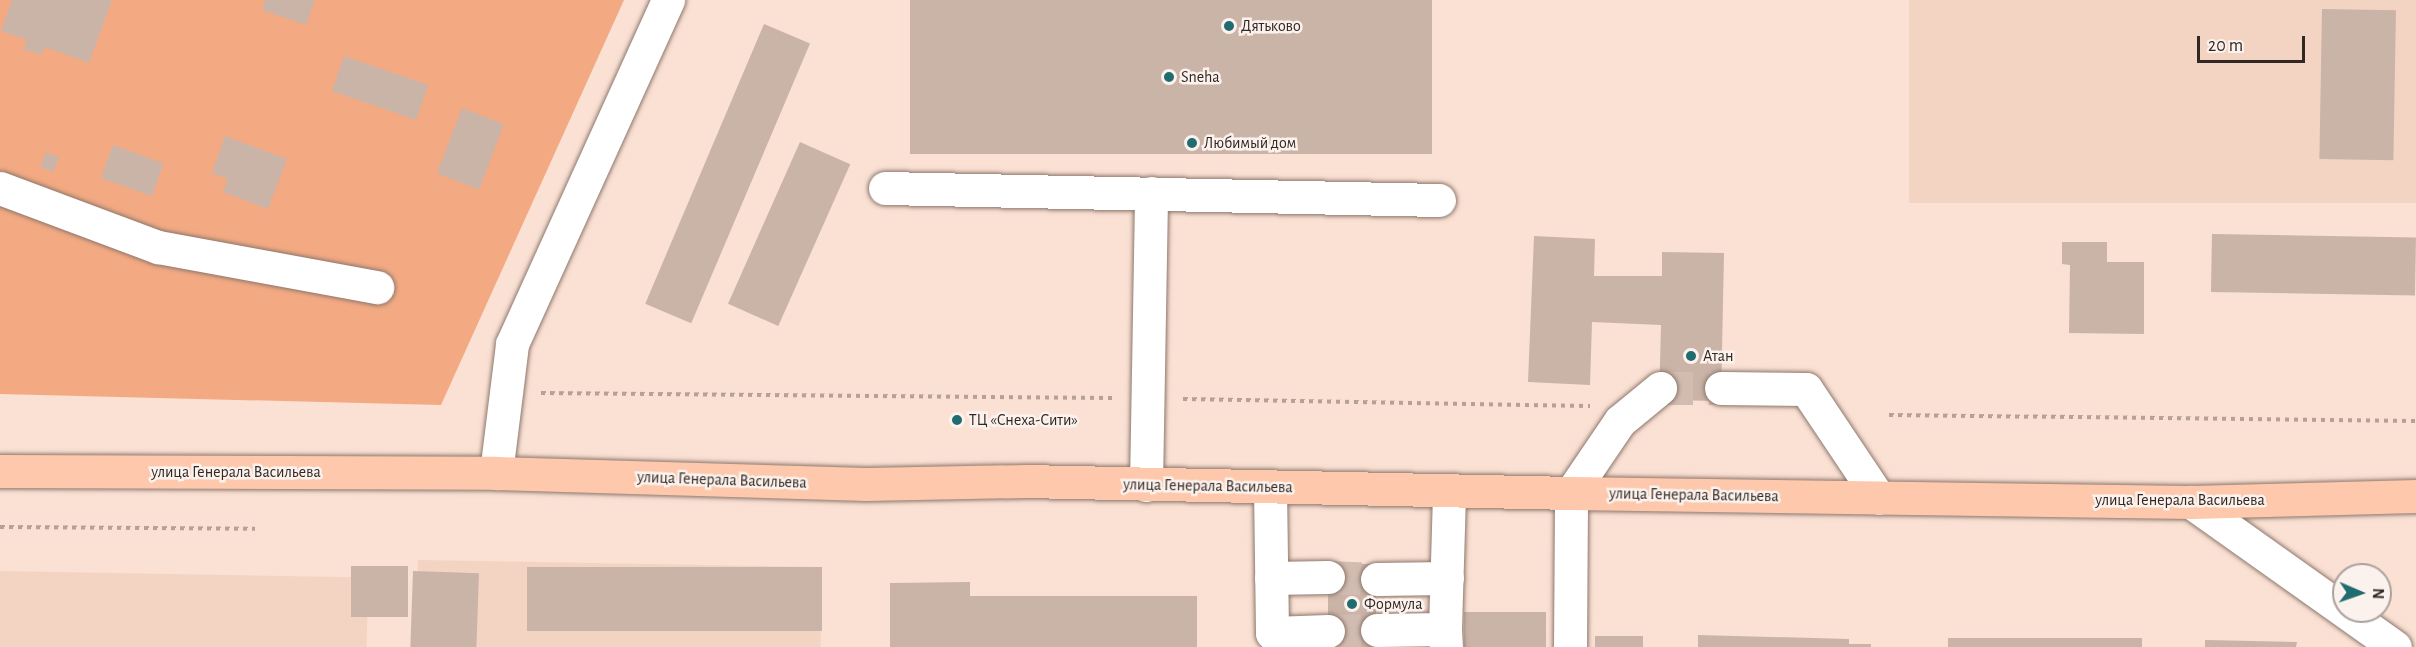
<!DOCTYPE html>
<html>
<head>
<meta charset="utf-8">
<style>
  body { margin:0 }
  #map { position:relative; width:2416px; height:647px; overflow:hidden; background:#fae1d4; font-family:"Alegreya Sans",sans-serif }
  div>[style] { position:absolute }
  .built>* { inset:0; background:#f3d4c3; transform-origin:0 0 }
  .green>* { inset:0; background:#f3aa83 }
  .building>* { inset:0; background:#cab3a7; transform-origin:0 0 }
  .minor-tunnel>* { height:33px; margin-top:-16.5px; transform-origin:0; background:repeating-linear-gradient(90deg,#d2bcb1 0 33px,transparent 0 49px) }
  .path>* { height:4px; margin-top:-2px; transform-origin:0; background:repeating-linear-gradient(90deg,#b5a197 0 4.5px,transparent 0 9px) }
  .roads { filter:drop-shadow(0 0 2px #8d776c) drop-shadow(0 0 2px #8d776c) }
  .minor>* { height:33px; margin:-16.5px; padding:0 16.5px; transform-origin:16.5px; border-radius:16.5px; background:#fff }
  .major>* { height:33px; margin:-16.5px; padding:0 16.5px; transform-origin:16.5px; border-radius:16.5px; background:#fdc8ab }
  .dots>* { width:16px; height:16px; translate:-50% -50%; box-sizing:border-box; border:3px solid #fcf2ed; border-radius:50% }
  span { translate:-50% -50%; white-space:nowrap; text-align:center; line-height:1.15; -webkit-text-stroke:5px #fcf2ed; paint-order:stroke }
  .poi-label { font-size:16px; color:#312823 }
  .left { translate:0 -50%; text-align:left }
  .street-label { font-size:16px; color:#312823 }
  .north { position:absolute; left:2332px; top:563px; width:60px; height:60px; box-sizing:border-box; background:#fcf2ed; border:2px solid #aba19c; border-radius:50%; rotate:92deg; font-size:16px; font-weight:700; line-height:24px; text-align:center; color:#312823 }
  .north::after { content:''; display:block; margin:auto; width:21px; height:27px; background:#206c70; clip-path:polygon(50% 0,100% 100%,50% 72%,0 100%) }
  .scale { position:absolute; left:2197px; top:36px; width:108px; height:27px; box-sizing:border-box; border:3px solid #312823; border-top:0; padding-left:8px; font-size:18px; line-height:21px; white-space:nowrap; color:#312823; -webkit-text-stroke:4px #fcf2ed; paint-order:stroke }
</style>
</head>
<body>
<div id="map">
  <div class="built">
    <i style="left:1909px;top:0;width:507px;height:203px"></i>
    <i style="left:418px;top:560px;width:404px;height:87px;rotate:1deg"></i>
    <i style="left:0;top:571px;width:368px;height:76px;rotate:1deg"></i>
  </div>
  <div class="green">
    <i style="clip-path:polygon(0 0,624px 0,441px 405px,0 394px)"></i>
  </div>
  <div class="building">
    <i style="clip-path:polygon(12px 0,112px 0,89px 63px,45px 47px,41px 55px,23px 49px,27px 40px,1px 31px)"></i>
    <i style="clip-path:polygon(265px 0,315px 0,306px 25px,262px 10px)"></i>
    <i style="left:910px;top:0;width:522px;height:154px"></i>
    <i style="left:2322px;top:9px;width:74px;height:150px;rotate:1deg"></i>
    <i style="left:764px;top:24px;width:50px;height:304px;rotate:23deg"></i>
    <i style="left:344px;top:56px;width:89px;height:37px;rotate:19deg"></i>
    <i style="left:462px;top:108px;width:45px;height:70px;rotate:21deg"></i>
    <i style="clip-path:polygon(225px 136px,287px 159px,268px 209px,223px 192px,228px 179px,212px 173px)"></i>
    <i style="left:800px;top:142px;width:55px;height:177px;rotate:24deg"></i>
    <i style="left:113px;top:145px;width:54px;height:35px;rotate:20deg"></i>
    <i style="left:46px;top:152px;width:14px;height:16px;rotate:21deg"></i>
    <i style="left:2212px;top:234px;width:204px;height:58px;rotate:1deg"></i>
    <i style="clip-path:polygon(1534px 236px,1595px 239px,1594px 276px,1662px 276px,1662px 252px,1724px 253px,1721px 401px,1659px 400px,1661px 325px,1592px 322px,1590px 385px,1528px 382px)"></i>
    <i style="clip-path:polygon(2062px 242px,2107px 242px,2107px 262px,2144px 262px,2144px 334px,2069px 333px,2070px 265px,2062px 264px)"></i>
    <i style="left:1328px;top:564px;width:48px;height:83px"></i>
    <i style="left:351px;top:566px;width:57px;height:51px"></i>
    <i style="left:822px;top:567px;width:64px;height:295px;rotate:90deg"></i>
    <i style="left:413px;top:571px;width:66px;height:76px;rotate:2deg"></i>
    <i style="clip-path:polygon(970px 582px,970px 596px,1197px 596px,1197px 647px,890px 647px,890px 583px)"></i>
    <i style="left:1464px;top:612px;width:82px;height:35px"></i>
    <i style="clip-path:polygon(1698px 635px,1849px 639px,1849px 644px,1871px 644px,1871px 647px,1698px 647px)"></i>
    <i style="left:1595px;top:636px;width:48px;height:11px"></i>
    <i style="left:1948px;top:638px;width:194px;height:9px"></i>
    <i style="clip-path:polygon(2205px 640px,2297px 642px,2296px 647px,2205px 647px)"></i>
  </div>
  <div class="minor-tunnel">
    <i style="left:1660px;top:388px;width:61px"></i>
    <i style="left:1328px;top:577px;width:49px;rotate:2.3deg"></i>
    <i style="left:1328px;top:631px;width:49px;rotate:-1.2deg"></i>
  </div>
  <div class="path">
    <i style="left:541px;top:393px;width:572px;rotate:0.5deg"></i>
    <i style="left:1183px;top:399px;width:407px;rotate:1deg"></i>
    <i style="left:1889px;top:415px;width:527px;rotate:0.65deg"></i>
    <i style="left:0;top:527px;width:255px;rotate:0.4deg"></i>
  </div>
  <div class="roads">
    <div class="minor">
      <i style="left:0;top:188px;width:169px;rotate:20.5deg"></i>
      <i style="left:158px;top:247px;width:223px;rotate:10.4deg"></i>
      <i style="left:885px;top:188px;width:554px;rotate:1.24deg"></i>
      <i style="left:1721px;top:388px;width:85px;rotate:0.7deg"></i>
      <i style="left:1806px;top:389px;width:131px;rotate:56.2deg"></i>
      <i style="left:496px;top:473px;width:130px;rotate:-82.9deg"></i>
      <i style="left:512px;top:344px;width:378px;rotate:-65.6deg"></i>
      <i style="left:1146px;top:485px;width:292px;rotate:-89deg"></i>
      <i style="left:1270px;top:488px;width:145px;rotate:89.2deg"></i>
      <i style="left:1272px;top:633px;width:56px;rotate:-2deg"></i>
      <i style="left:2191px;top:502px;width:250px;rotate:35.4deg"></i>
      <i style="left:1271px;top:578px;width:57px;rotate:-1deg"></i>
      <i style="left:1377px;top:579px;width:70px;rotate:-0.8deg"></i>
      <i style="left:1445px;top:629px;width:138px;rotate:-88.3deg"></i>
      <i style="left:1377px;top:630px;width:68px;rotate:-0.8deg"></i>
      <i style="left:1445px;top:629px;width:18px;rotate:87deg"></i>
      <i style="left:1570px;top:647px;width:154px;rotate:-89.6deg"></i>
      <i style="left:1571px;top:493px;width:87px;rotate:-55.8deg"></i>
      <i style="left:1620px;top:421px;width:52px;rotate:-39.5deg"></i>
    </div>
    <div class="major">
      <i style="left:0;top:471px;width:496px;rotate:0.2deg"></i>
      <i style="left:496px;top:473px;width:370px;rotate:1.7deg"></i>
      <i style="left:866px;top:484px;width:160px;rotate:-1.1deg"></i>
      <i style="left:1026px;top:481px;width:545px;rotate:1.26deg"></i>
      <i style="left:1571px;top:493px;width:620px;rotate:0.83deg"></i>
      <i style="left:2191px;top:502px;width:225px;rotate:-1.5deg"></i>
    </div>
  </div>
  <div class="dots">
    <i style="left:1229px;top:26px;background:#206c70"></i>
    <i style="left:1169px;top:77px;background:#206c70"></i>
    <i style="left:1192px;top:143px;background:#206c70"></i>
    <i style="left:1691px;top:356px;background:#206c70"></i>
    <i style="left:957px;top:420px;background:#206c70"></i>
    <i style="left:1352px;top:604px;background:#206c70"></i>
  </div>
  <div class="poi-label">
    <span class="left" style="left:1241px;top:26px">Дятьково</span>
    <span class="left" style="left:1181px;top:77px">Sneha</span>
    <span class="left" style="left:1204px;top:143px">Любимый дом</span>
    <span class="left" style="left:1703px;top:356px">Атан</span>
    <span class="left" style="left:969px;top:420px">ТЦ «Снеха-Сити»</span>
    <span class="left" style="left:1364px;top:604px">Формула</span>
  </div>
  <div class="street-label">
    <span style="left:236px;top:472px">улица Генерала Васильева</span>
    <span style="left:722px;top:480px;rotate:2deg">улица Генерала Васильева</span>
    <span style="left:1208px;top:486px;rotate:1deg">улица Генерала Васильева</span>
    <span style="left:1694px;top:495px;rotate:1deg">улица Генерала Васильева</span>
    <span style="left:2180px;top:500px">улица Генерала Васильева</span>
  </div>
  <div class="north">N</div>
  <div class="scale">20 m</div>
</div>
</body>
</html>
